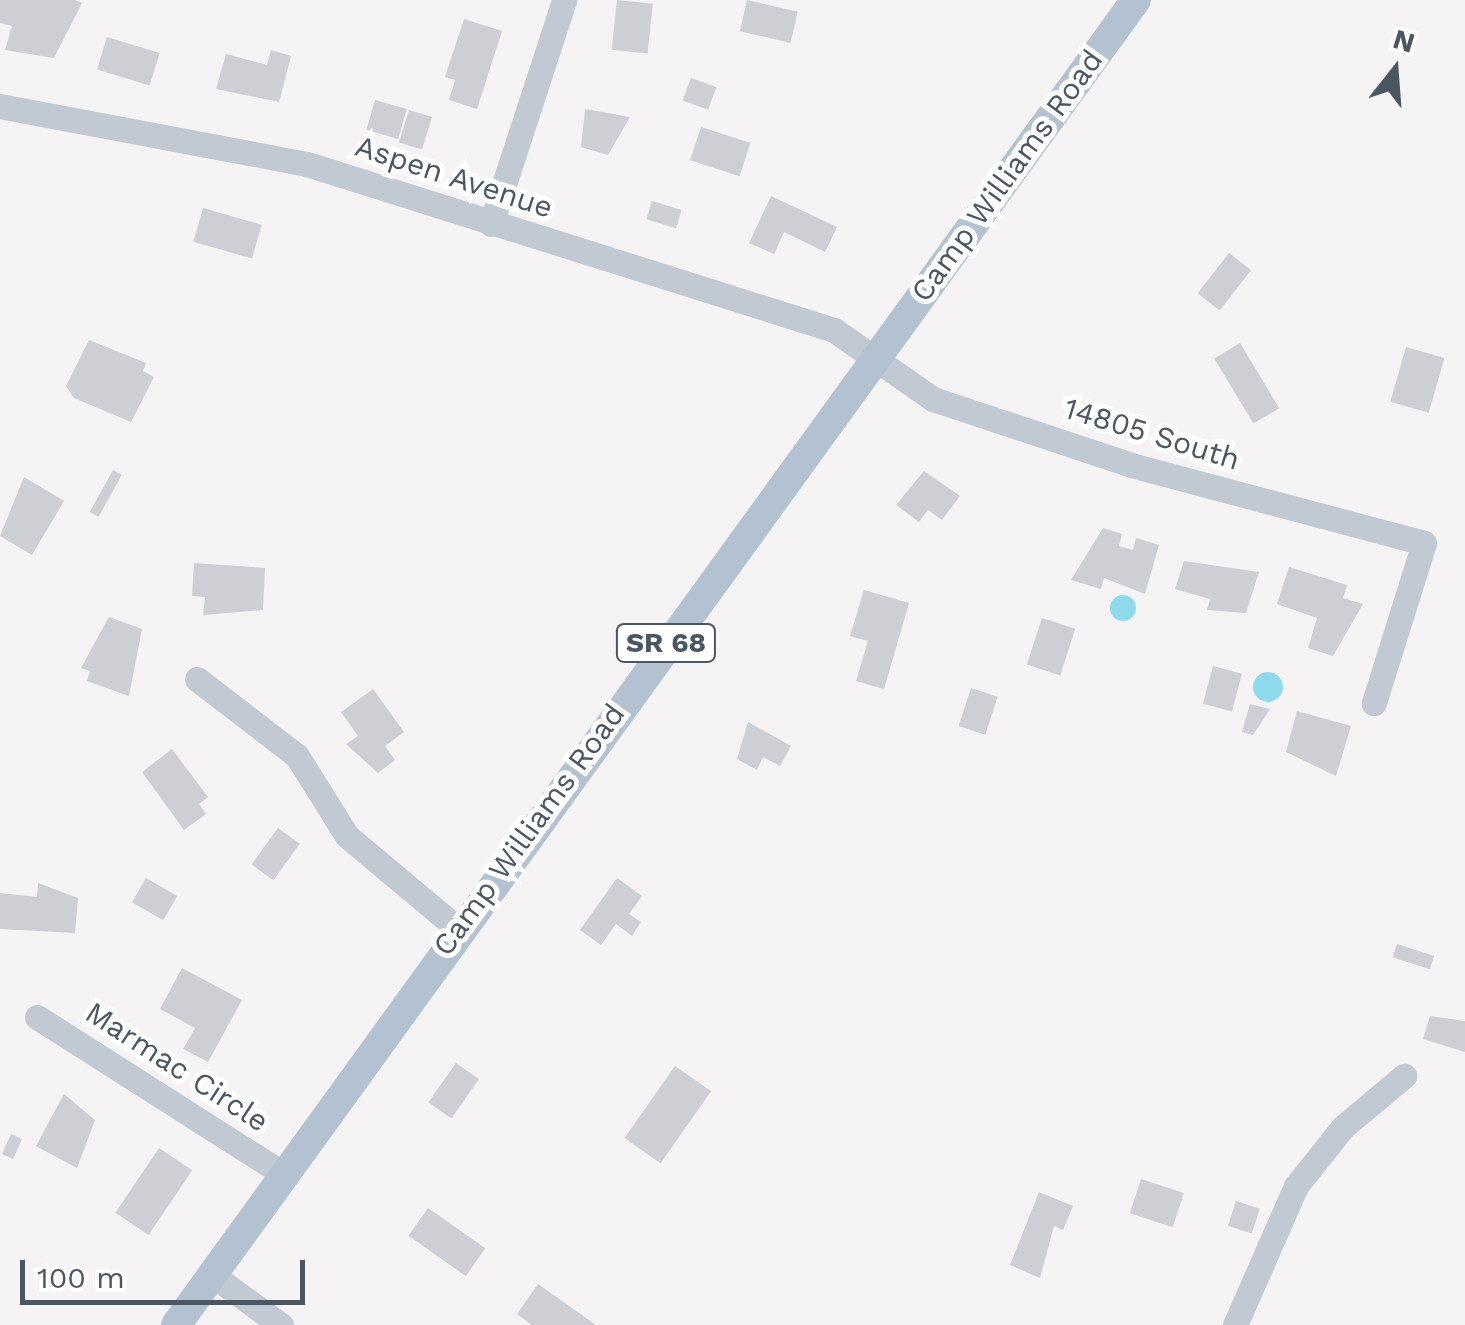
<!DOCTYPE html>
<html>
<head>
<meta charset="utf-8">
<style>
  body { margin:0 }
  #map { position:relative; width:1465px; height:1325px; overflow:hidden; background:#f5f3f3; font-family:"Work Sans",sans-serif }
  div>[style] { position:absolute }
  .water>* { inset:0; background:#90daee }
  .round { border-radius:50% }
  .building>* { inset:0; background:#cdcfd5; transform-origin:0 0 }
  .minor>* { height:25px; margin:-12.5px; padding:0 12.5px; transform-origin:12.5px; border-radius:12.5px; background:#c1cad2 }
  .major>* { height:30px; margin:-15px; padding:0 15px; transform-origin:15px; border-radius:15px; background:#b3c2d1 }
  span { translate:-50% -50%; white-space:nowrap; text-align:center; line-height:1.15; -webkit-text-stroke:10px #fff; paint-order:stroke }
  .shield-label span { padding:2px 8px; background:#fff; border:2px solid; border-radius:8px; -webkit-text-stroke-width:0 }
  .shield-label { font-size:28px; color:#4a5661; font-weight:700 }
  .street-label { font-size:30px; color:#4a5661 }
  .north { position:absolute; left:1345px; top:20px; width:100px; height:100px; -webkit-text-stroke:8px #fff; paint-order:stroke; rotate:17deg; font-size:28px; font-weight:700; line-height:40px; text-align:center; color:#4a5661 }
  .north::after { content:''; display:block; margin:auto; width:35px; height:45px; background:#4a5661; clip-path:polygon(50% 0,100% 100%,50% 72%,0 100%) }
  .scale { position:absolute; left:20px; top:1260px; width:285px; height:45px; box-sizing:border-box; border:5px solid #4a5661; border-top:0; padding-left:12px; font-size:30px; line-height:35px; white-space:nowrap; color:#4a5661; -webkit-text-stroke:8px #fff; paint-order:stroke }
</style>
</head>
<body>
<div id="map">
  <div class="water">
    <i class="round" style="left:1110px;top:595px;width:26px;height:26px"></i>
    <i class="round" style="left:1253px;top:672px;width:30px;height:30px"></i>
  </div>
  <div class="building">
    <i style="clip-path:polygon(0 0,75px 0,82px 3px,54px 58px,5px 50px,12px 26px,0 23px)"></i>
    <i style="left:617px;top:0;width:36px;height:50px;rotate:6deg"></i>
    <i style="left:747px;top:0;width:52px;height:32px;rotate:13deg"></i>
    <i style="clip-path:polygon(464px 19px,502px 31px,477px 109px,449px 100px,455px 80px,445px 77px)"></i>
    <i style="left:107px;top:37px;width:55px;height:34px;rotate:17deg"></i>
    <i style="clip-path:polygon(271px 50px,291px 56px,279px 102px,216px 89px,226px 54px,267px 65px)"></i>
    <i style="left:691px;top:78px;width:27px;height:24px;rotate:20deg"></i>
    <i style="left:375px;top:100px;width:33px;height:31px;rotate:16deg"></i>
    <i style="clip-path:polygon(585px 109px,630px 117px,608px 155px,581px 147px)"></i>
    <i style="left:409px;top:110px;width:24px;height:34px;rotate:17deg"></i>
    <i style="left:701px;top:127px;width:52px;height:35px;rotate:18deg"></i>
    <i style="clip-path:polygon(771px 196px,837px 227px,825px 252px,784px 232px,774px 254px,749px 243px)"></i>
    <i style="left:652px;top:201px;width:31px;height:19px;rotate:17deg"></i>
    <i style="left:203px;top:208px;width:61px;height:35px;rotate:16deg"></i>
    <i style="left:1229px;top:253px;width:28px;height:51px;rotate:38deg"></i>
    <i style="clip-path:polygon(89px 340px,146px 363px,143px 371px,154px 377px,131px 422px,74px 398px,66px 386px)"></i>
    <i style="left:1240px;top:343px;width:76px;height:30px;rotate:59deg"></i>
    <i style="left:1406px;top:347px;width:40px;height:57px;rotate:16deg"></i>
    <i style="left:113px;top:470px;width:10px;height:48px;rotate:29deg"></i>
    <i style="clip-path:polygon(924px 471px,960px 496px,942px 520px,928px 510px,919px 522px,896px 505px)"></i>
    <i style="clip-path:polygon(24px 477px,64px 501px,32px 555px,0 536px)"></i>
    <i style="clip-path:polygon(1103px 528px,1122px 534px,1119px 546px,1133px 550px,1136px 538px,1159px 545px,1145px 594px,1104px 578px,1101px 589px,1071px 580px)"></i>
    <i style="clip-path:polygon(1184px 561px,1259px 572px,1246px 613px,1207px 610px,1210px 599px,1175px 589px)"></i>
    <i style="clip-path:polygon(194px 563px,265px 568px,263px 610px,203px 615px,205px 597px,192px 596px)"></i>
    <i style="clip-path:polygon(1289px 567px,1347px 585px,1343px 598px,1363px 604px,1333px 656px,1308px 648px,1317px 618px,1277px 604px)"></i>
    <i style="clip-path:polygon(864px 590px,909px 603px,884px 689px,856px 681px,868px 641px,850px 636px)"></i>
    <i style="clip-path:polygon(109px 617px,142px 629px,129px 696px,87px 681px,90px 671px,81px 668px)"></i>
    <i style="left:1042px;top:618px;width:35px;height:49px;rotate:18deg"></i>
    <i style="left:1213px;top:666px;width:30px;height:39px;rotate:15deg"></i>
    <i style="left:971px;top:688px;width:28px;height:40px;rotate:18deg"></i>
    <i style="clip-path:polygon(373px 689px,404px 732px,385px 746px,395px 760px,378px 773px,346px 744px,358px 736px,341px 712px)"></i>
    <i style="clip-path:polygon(1250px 704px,1270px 709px,1253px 735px,1242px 732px)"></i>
    <i style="clip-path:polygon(1297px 711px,1351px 726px,1336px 776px,1286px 752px)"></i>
    <i style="clip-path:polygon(748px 722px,791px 746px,780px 766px,763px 757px,757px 770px,737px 759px)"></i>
    <i style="clip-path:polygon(172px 749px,208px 797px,199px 804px,206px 814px,184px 830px,142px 772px)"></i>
    <i style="left:278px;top:828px;width:27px;height:45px;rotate:36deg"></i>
    <i style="left:146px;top:878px;width:36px;height:28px;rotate:30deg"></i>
    <i style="clip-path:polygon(617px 878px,642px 896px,629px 914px,641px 922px,632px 936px,616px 924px,601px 945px,580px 930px)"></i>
    <i style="clip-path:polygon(38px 883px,78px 898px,75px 933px,0 929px,0 893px,37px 897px)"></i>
    <i style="left:1397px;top:944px;width:39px;height:14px;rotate:18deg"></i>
    <i style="clip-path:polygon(182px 968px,242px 1000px,208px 1062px,183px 1049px,195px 1028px,160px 1009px)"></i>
    <i style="clip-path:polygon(1430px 1016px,1465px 1021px,1465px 1052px,1423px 1039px)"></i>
    <i style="left:456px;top:1063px;width:28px;height:48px;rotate:35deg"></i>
    <i style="left:675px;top:1066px;width:44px;height:88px;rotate:35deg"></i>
    <i style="clip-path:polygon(64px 1094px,95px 1120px,77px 1168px,36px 1146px)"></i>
    <i style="left:11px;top:1134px;width:12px;height:22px;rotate:24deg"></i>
    <i style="left:159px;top:1148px;width:40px;height:78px;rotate:34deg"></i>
    <i style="left:1141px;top:1179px;width:45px;height:36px;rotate:18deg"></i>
    <i style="clip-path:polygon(1039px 1192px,1073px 1206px,1063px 1230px,1054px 1226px,1040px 1278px,1010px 1265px)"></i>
    <i style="left:1236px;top:1201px;width:25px;height:26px;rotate:18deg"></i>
    <i style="left:428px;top:1208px;width:70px;height:34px;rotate:35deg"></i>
    <i style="clip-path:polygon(538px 1284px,596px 1325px,532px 1325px,517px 1314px)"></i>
  </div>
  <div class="minor">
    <i style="left:0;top:106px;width:312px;rotate:10.7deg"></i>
    <i style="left:307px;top:164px;width:553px;rotate:17.48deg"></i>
    <i style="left:834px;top:330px;width:121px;rotate:34.9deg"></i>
    <i style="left:933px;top:399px;width:209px;rotate:18.4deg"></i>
    <i style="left:1131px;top:465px;width:303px;rotate:14.9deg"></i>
    <i style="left:1424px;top:543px;width:168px;rotate:107.4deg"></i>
    <i style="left:491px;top:224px;width:236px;rotate:-71.9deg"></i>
    <i style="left:197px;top:679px;width:126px;rotate:37.6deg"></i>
    <i style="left:297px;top:756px;width:94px;rotate:58deg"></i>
    <i style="left:347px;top:836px;width:143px;rotate:39.9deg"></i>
    <i style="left:37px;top:1017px;width:290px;rotate:32.5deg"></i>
    <i style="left:211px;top:1274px;width:87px;rotate:36.1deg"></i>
    <i style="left:1235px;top:1325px;width:152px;rotate:-66.3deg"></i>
    <i style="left:1296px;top:1186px;width:75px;rotate:-51.5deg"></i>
    <i style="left:1343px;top:1127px;width:80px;rotate:-39.9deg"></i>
  </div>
  <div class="major">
    <i style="left:176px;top:1325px;width:1636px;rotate:-54.08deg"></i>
  </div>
  <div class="shield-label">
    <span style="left:666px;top:643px">SR 68</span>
  </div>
  <div class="street-label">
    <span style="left:1007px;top:176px;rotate:-54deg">Camp Williams Road</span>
    <span style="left:454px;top:177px;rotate:18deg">Aspen Avenue</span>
    <span style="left:1152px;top:434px;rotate:17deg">14805 South</span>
    <span style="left:529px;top:830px;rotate:-54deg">Camp Williams Road</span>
    <span style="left:177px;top:1067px;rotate:33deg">Marmac Circle</span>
  </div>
  <div class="north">N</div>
  <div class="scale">100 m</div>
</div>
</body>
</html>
